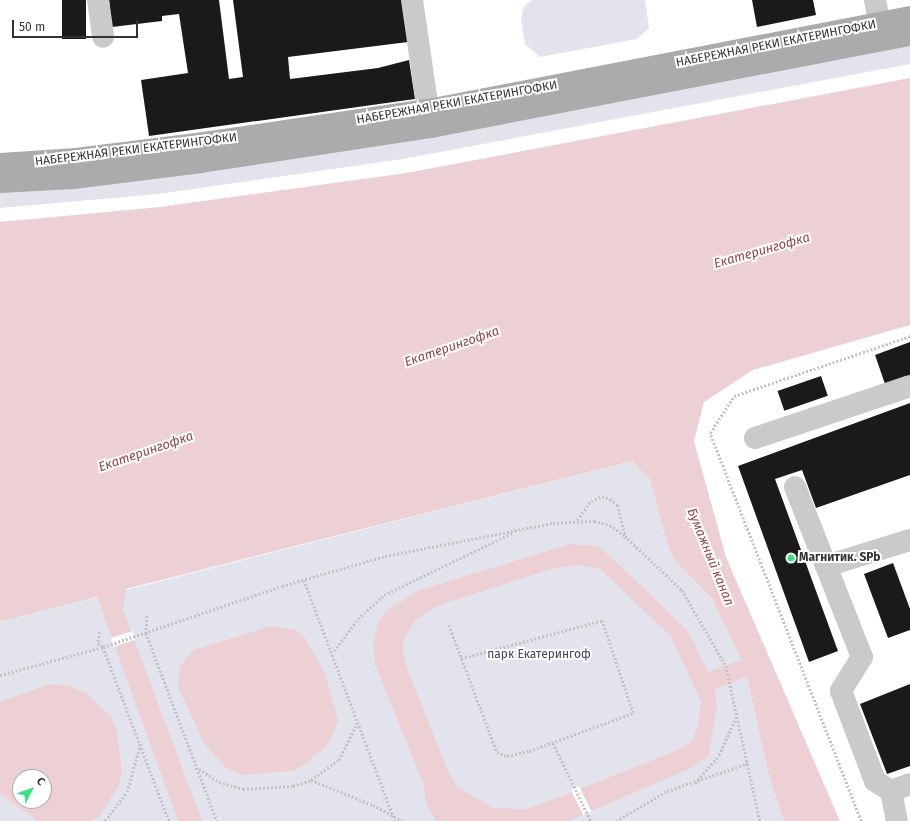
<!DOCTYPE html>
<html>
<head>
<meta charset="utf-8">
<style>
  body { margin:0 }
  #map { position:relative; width:910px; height:821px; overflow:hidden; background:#fff; font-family:"Fira Sans",sans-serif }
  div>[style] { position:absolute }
  .green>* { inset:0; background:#e3e3ee }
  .water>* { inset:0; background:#edd0d3 }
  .pier>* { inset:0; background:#fff; transform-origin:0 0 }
  .canal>* { height:18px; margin:-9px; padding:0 9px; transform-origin:9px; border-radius:9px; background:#edd0d3 }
  .building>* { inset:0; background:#1a1a1a; transform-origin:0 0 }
  .path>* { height:2.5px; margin-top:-1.25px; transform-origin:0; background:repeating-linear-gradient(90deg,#c3c3c3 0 2px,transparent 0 4px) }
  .minor>* { height:22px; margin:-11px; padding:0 11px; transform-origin:11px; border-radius:11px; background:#cacaca }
  .major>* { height:22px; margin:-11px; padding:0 11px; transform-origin:11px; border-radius:11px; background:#ababab }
  .dots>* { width:11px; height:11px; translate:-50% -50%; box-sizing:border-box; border:2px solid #fff; border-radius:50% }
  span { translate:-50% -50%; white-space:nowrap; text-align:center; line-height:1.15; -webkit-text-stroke:4px #fff; paint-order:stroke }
  .street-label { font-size:12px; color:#333 }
  .poi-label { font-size:12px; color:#333; font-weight:700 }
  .left { translate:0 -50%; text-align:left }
  .park-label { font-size:12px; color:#43416e }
  .water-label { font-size:13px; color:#93434b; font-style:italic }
  .north { position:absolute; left:12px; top:769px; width:40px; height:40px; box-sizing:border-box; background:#fff; border:1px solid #adadad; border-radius:50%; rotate:49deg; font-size:11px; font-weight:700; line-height:16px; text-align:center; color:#333 }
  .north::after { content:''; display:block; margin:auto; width:14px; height:18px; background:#41de87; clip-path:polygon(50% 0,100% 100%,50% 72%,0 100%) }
  .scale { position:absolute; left:12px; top:20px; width:126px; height:18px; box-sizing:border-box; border:2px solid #333; border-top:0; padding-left:5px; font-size:12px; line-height:14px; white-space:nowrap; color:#333; -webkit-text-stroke:3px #fff; paint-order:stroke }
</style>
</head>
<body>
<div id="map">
  <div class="green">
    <i style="clip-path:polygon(532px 0,645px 0,649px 28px,637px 39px,540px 57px,525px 44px,521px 19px,524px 6px)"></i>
    <i style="clip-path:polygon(910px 44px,910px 64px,403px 159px,158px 194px,0 208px,0 192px,433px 137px)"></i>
    <i style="clip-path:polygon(evenodd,632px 461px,650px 480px,668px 547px,676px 562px,712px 599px,744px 665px,768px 773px,784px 821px,0 821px,0 622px,632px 461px,20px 777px,44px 777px,44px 801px,20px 801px,20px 777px)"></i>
  </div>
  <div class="water">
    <i style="clip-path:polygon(910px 78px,910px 325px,753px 370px,704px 402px,694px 441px,726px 557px,840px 821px,784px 821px,768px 773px,744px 665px,712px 599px,676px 562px,668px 547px,650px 480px,632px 461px,126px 589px,123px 610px,202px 821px,178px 821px,97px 597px,0 622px,0 222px,160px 207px,406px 173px)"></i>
    <i style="clip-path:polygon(evenodd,570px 544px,597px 546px,609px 555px,688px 631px,714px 684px,717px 705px,709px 755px,693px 767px,568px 821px,436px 821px,427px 805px,423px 783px,375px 665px,373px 642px,378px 622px,386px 611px,420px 590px,570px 544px,578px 565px,600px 569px,671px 637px,701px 701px,698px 726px,692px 741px,678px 750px,562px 796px,527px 809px,493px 808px,457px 787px,447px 769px,408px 671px,402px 649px,406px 635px,416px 620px,439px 605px,552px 569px,578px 565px)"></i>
    <i style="clip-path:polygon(271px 626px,296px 630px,305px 638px,325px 673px,338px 721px,329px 743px,305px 765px,292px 771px,241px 775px,225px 767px,204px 743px,178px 687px,180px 666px,194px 650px)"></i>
    <i style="clip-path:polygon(evenodd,50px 684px,71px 686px,88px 695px,112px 718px,117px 731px,122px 771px,119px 785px,99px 817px,90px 821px,38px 821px,0 794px,0 702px,50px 684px,20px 777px,44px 777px,44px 801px,20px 801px,20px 777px)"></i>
  </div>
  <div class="pier">
    <i style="left:133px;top:631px;width:9px;height:23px;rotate:72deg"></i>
    <i style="left:579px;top:786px;width:28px;height:9px;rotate:64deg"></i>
  </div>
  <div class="canal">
    <i style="left:702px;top:684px;width:54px;rotate:-20.4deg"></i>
  </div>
  <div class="building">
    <i style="left:62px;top:0;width:24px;height:39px"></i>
    <i style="clip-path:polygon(109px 0,219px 0,229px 79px,243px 77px,233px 0,403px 0,408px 42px,288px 57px,290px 79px,378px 68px,409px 60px,415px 99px,149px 136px,141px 80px,188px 73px,179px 14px,162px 16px,162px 21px,112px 27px)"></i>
    <i style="clip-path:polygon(752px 0,813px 0,816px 15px,757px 27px)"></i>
    <i style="clip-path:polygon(910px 342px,910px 375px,885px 384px,875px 355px)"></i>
    <i style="left:821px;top:376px;width:21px;height:46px;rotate:71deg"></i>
    <i style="clip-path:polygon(910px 403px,910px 475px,816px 508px,802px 470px,775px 479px,838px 651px,809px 662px,738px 466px)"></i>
    <i style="clip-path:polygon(893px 563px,910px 609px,910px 630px,888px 638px,864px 574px)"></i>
    <i style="clip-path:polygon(910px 684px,910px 766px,887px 774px,860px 704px)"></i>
  </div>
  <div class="path">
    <i style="left:577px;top:520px;width:24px;rotate:-54deg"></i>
    <i style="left:591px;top:501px;width:12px;rotate:-24deg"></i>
    <i style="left:602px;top:496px;width:9px;rotate:21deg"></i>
    <i style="left:610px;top:499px;width:10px;rotate:37deg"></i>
    <i style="left:618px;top:505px;width:31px;rotate:77deg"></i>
    <i style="left:304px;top:580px;width:258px;rotate:69.3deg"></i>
    <i style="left:147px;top:616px;width:17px;rotate:93deg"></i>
    <i style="left:146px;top:633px;width:201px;rotate:69.3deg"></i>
    <i style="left:449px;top:625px;width:136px;rotate:69.3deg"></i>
    <i style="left:497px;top:752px;width:11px;rotate:22deg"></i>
    <i style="left:507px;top:756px;width:23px;rotate:-13deg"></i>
    <i style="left:529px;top:751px;width:111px;rotate:-20.1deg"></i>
    <i style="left:633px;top:713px;width:97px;rotate:-108.6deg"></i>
    <i style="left:602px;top:621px;width:146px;rotate:164.9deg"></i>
    <i style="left:100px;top:632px;width:11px;rotate:100deg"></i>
    <i style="left:98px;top:643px;width:6px;rotate:39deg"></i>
    <i style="left:103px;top:647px;width:186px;rotate:69.2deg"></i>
    <i style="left:334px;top:651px;width:40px;rotate:-53deg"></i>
    <i style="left:358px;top:619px;width:35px;rotate:-43deg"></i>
    <i style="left:384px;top:595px;width:142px;rotate:-25.8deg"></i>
    <i style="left:0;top:675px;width:107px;rotate:-15.2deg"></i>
    <i style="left:103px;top:647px;width:189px;rotate:-18.8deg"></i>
    <i style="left:282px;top:586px;width:107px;rotate:-16.2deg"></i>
    <i style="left:385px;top:556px;width:171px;rotate:-11.1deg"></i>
    <i style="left:553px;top:523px;width:41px;rotate:-2.8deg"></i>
    <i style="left:594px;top:521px;width:16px;rotate:14deg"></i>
    <i style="left:610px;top:525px;width:19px;rotate:36deg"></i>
    <i style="left:625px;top:536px;width:79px;rotate:43.5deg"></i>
    <i style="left:682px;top:590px;width:88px;rotate:59.9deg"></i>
    <i style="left:726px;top:666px;width:159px;rotate:77.6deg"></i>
    <i style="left:553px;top:743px;width:87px;rotate:64deg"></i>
    <i style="left:199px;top:769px;width:24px;rotate:33deg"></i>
    <i style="left:219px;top:782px;width:25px;rotate:16deg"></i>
    <i style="left:243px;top:789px;width:50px;rotate:-3.4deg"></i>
    <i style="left:293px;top:786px;width:19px;rotate:-18deg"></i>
    <i style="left:311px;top:780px;width:34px;rotate:-36deg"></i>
    <i style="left:339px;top:760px;width:41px;rotate:-64.1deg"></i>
    <i style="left:311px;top:780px;width:67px;rotate:22deg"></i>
    <i style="left:373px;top:805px;width:34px;rotate:28deg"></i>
    <i style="left:695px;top:783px;width:37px;rotate:-49deg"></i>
    <i style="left:719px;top:755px;width:44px;rotate:-65.8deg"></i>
    <i style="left:105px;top:821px;width:36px;rotate:-53deg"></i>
    <i style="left:127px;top:792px;width:52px;rotate:-74.4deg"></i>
    <i style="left:616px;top:821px;width:59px;rotate:-30.5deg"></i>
    <i style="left:667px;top:791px;width:87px;rotate:-18.9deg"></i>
    <i style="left:861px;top:821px;width:416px;rotate:-111.3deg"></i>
    <i style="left:710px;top:433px;width:44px;rotate:-57deg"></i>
    <i style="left:734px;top:396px;width:186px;rotate:-18.8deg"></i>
  </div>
  <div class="minor">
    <i style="left:98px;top:0;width:37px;rotate:82deg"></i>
    <i style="left:412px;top:0;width:111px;rotate:81.7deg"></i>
    <i style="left:875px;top:0;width:25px;rotate:79deg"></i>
    <i style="left:755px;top:438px;width:163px;rotate:-18.5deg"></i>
    <i style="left:795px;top:487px;width:183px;rotate:68.5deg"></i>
    <i style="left:862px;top:657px;width:40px;rotate:122deg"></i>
    <i style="left:841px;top:691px;width:96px;rotate:69.3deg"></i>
    <i style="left:875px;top:781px;width:19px;rotate:32deg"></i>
    <i style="left:891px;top:791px;width:20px;rotate:-20deg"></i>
    <i style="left:826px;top:566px;width:88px;rotate:-17.2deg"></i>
    <i style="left:891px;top:791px;width:31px;rotate:79deg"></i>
  </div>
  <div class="major">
    <i style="left:0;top:164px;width:76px;rotate:-3.8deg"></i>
    <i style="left:76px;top:159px;width:122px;rotate:-7.1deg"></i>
    <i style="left:197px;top:144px;width:233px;rotate:-8.4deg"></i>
    <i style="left:428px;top:110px;width:491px;rotate:-10.9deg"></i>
    <i style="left:0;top:182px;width:73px;rotate:-3.1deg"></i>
    <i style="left:73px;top:178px;width:129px;rotate:-7.1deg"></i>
    <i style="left:201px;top:162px;width:233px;rotate:-8.7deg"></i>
    <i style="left:431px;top:127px;width:488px;rotate:-10.9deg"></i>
  </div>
  <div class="dots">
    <i style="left:791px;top:558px;background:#41de87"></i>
  </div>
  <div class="street-label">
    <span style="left:776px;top:44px;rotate:-11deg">НАБЕРЕЖНАЯ РЕКИ ЕКАТЕРИНГОФКИ</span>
    <span style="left:457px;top:103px;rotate:-10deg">НАБЕРЕЖНАЯ РЕКИ ЕКАТЕРИНГОФКИ</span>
    <span style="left:136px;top:150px;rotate:-7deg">НАБЕРЕЖНАЯ РЕКИ ЕКАТЕРИНГОФКИ</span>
  </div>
  <div class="poi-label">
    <span class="left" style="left:799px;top:558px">Магнитик. SPb</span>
  </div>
  <div class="park-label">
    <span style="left:539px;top:655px">парк Екатерингоф</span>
  </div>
  <div class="water-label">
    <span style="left:762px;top:251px;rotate:-16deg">Екатерингофка</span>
    <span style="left:452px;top:347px;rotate:-19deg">Екатерингофка</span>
    <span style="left:146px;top:452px;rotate:-19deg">Екатерингофка</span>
    <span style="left:710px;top:557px;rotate:68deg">Бумажный канал</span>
  </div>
  <div class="north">С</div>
  <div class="scale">50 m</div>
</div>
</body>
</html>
